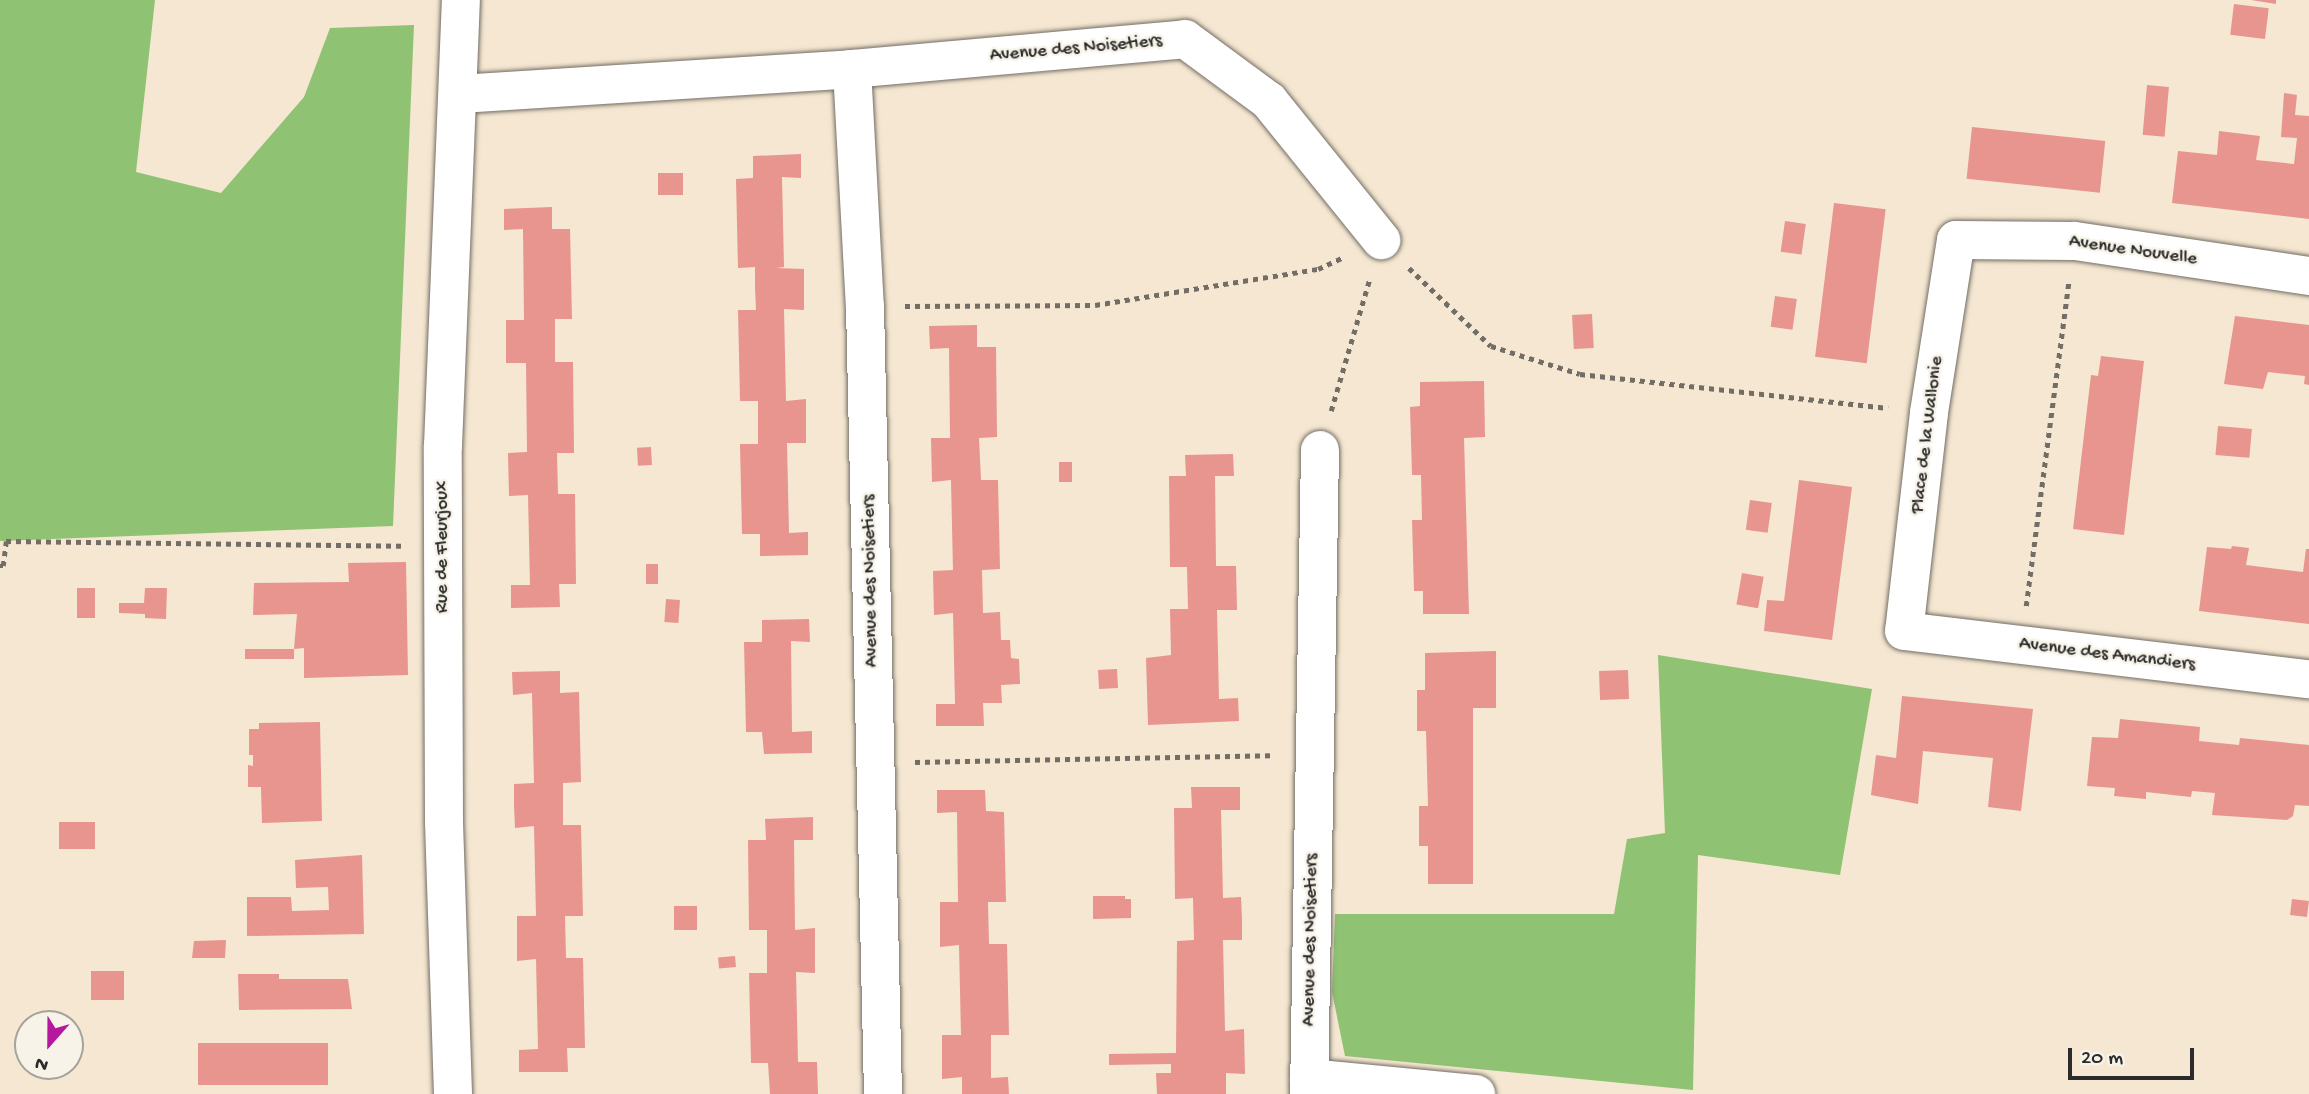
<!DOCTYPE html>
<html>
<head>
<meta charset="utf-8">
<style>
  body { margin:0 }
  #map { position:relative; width:2309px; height:1094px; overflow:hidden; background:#f5e7d1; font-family:"Gochi Hand",sans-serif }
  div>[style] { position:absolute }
  .green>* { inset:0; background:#90c273 }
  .building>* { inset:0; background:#e8948f; transform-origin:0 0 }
  .path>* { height:4.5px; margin-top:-2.25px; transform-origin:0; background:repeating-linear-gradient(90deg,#726d65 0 5px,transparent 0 10px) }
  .roads { filter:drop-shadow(0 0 2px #726d65) drop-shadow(0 0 2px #726d65) }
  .minor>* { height:38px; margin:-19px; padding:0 19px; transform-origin:19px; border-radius:19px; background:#fff }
  .tertiary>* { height:38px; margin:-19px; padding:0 19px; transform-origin:19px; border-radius:19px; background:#fff }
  span { translate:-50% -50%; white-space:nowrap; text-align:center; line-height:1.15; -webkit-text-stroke:5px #f7f3e8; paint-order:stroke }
  .street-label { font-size:19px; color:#2b2b2b }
  .north { position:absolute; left:14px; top:1010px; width:70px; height:70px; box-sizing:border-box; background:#f7f3e8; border:2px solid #a5a39c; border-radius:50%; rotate:201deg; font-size:19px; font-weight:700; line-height:28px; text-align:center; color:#2b2b2b }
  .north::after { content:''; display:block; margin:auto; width:24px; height:32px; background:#b5179e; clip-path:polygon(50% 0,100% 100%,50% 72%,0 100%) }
  .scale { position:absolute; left:2068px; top:1048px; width:126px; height:32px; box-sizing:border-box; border:4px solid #2b2b2b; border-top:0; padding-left:9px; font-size:21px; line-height:24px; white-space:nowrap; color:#2b2b2b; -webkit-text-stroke:5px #f7f3e8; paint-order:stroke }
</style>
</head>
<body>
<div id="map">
  <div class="green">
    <i style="clip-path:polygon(0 0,155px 0,136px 172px,221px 193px,304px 97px,330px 28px,414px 25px,393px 526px,0 541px)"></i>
    <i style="clip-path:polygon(1658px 655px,1872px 689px,1840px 875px,1698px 855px,1693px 1090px,1345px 1056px,1332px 992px,1335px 914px,1614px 914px,1627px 839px,1665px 833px)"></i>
  </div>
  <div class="building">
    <i style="clip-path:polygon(2251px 0,2276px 0,2276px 4px)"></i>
    <i style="left:2234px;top:4px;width:35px;height:31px;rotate:7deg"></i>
    <i style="left:2147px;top:85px;width:22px;height:50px;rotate:5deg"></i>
    <i style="clip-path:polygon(2284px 93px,2297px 95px,2295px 115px,2309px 116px,2309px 219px,2172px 203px,2178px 151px,2217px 155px,2219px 131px,2260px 136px,2256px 160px,2294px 164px,2297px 138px,2281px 137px)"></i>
    <i style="left:1972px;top:127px;width:134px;height:52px;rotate:6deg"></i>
    <i style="clip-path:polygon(801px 154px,801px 178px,782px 177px,784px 267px,776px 268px,804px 269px,804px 310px,784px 309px,786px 401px,806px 399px,806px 443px,787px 443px,789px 533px,808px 532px,808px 555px,760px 556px,760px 534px,742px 534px,740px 444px,758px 444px,758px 401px,740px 401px,738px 310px,756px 310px,755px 288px,755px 267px,738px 268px,736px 179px,753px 178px,753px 156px)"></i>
    <i style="left:658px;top:173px;width:25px;height:22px"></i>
    <i style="left:1834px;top:203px;width:52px;height:155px;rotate:7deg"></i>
    <i style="clip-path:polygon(552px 207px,552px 229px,570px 229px,572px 319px,555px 319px,555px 362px,573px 362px,574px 453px,557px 453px,558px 494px,575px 494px,576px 584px,559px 584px,560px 607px,511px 608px,511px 585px,530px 585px,528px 495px,509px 496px,508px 453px,527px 452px,526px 363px,506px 363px,506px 320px,524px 320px,523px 229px,504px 230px,504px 209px)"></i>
    <i style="left:1785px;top:221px;width:21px;height:31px;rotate:8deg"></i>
    <i style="left:1775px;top:296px;width:22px;height:31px;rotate:8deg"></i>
    <i style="left:1592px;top:314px;width:34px;height:20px;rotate:87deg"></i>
    <i style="clip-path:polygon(2235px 316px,2309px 325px,2309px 385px,2304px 384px,2305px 376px,2268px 372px,2263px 389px,2224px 384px)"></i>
    <i style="clip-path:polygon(977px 325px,977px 347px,996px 347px,997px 437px,979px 438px,981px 480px,998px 480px,1000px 569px,982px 570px,983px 613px,1000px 612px,1001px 640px,1010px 640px,1011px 658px,1019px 659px,1020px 684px,1001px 685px,1002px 703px,983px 703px,984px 726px,936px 726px,936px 704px,955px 704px,953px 613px,934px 615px,933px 571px,953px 570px,951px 480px,932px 482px,931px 438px,950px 438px,949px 348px,930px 349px,929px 326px)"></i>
    <i style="clip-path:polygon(2101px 356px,2144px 361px,2124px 535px,2073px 529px,2091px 375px,2098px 376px)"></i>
    <i style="clip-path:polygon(1484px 381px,1485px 437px,1464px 438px,1469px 614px,1423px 614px,1423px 591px,1414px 591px,1412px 520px,1422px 520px,1421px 475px,1412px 475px,1410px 407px,1420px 406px,1420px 382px)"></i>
    <i style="left:2218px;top:426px;width:34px;height:29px;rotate:5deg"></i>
    <i style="left:651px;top:447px;width:18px;height:14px;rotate:87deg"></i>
    <i style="clip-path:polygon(1233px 454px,1234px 476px,1215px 476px,1216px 566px,1236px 566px,1237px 610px,1217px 610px,1219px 699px,1238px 698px,1239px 721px,1148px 725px,1146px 658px,1171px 655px,1170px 609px,1188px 609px,1187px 567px,1170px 567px,1169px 476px,1186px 476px,1185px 455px)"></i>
    <i style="left:1059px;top:462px;width:13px;height:20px"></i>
    <i style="clip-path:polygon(1799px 480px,1852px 487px,1832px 640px,1764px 631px,1767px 600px,1784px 601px)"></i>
    <i style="left:1750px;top:500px;width:22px;height:30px;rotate:8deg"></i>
    <i style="clip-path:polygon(2232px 546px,2249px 548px,2246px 565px,2303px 572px,2306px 549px,2309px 549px,2309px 624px,2199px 611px,2207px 547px,2231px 549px)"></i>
    <i style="clip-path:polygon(406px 562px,408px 675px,304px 678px,304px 648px,294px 649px,297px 614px,253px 615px,254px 583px,349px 582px,348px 563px)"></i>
    <i style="left:646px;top:564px;width:12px;height:20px"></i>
    <i style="left:1742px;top:573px;width:22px;height:32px;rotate:10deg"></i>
    <i style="left:77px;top:588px;width:18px;height:30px"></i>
    <i style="clip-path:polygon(145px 588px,167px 588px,166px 619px,145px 618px,145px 614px,119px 613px,119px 603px,144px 603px)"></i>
    <i style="left:666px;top:599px;width:14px;height:23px;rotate:4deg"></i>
    <i style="clip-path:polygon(809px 619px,810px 642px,791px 641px,792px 732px,812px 731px,812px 753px,764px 754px,762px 732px,746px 732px,744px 642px,762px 642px,762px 620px)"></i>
    <i style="left:294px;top:649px;width:10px;height:49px;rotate:90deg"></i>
    <i style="clip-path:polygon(1496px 651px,1496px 708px,1473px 708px,1473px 884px,1428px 884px,1428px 846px,1419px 846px,1419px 806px,1428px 806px,1426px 731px,1417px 731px,1417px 690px,1425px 690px,1425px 653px)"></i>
    <i style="left:1117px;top:669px;width:19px;height:19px;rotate:87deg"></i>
    <i style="left:1628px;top:670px;width:29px;height:29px;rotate:88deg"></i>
    <i style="clip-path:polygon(560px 671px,560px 693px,579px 692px,581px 782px,563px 783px,563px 825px,581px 825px,583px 916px,565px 916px,566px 958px,583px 958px,585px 1048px,567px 1048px,568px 1072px,519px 1072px,519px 1050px,538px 1049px,536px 959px,517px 961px,517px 916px,536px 916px,534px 826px,515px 828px,514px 805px,514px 784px,534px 783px,532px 693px,513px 695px,512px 672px)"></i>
    <i style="clip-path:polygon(1902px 696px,2033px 709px,2021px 811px,1988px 807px,1993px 758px,1962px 755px,1923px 751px,1918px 804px,1871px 795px,1876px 755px,1896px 758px)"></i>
    <i style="clip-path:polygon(2120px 719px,2200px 727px,2199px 741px,2239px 745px,2240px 738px,2309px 745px,2309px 806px,2295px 805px,2293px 816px,2287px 820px,2212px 815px,2215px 793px,2192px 791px,2191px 797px,2146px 792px,2146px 799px,2114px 796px,2115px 788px,2087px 786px,2092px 737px,2118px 738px)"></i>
    <i style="clip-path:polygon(320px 722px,322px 821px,262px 823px,261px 787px,248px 787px,248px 765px,253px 766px,253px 755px,249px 755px,249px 729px,259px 729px,259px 723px)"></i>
    <i style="clip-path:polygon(1191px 787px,1240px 787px,1240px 810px,1221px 810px,1223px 898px,1241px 897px,1242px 919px,1242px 940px,1223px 940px,1225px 1031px,1244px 1029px,1245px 1074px,1226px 1073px,1226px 1094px,1157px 1094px,1156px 1073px,1171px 1073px,1171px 1064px,1109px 1065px,1109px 1054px,1176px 1053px,1177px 941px,1194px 940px,1193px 898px,1175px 899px,1174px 808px,1192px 808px)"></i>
    <i style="clip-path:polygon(937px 790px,985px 790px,986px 811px,1004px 812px,1006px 902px,988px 902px,989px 944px,1007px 944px,1009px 1035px,991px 1035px,991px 1078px,1008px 1077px,1009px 1094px,962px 1094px,962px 1077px,942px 1079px,942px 1035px,961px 1035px,959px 945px,940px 947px,940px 902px,958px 902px,957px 812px,937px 813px)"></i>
    <i style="clip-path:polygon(813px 817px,813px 840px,794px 840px,795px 930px,815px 928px,815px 973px,796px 972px,798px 1062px,817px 1062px,818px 1094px,770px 1094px,768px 1063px,751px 1063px,749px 973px,767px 973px,767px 930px,749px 930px,748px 840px,766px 840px,765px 819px)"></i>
    <i style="left:95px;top:822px;width:27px;height:36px;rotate:90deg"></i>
    <i style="clip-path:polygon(362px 855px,364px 934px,247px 936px,247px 897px,291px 897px,292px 911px,329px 910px,328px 887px,296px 888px,295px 860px)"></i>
    <i style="clip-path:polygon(1093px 896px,1125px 896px,1125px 899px,1131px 899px,1131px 918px,1093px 919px)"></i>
    <i style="left:2292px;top:899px;width:17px;height:16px;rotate:7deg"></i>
    <i style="left:697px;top:906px;width:24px;height:23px;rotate:90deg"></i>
    <i style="clip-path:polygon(226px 940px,225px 958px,192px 958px,194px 941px)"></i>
    <i style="left:735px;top:956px;width:11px;height:17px;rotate:85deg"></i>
    <i style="left:91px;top:971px;width:33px;height:29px"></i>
    <i style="clip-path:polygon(238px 974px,279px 974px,279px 979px,348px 979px,352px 1009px,239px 1010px)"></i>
    <i style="left:328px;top:1043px;width:42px;height:130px;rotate:90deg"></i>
  </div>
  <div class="path">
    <i style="left:1409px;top:268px;width:113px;rotate:43.6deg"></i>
    <i style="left:1491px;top:346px;width:93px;rotate:17.5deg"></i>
    <i style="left:1580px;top:374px;width:310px;rotate:6.3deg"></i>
    <i style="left:905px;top:306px;width:190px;rotate:-0.3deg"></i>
    <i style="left:1095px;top:305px;width:226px;rotate:-9.2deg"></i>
    <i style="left:1318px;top:269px;width:26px;rotate:-25deg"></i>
    <i style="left:1331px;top:411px;width:139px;rotate:-73.7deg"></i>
    <i style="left:0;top:566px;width:3px"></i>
    <i style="left:3px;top:566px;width:25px;rotate:-83deg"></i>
    <i style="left:6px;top:541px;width:397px;rotate:0.7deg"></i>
    <i style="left:2026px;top:606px;width:328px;rotate:-82.5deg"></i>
    <i style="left:915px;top:762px;width:358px;rotate:-1.1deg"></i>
  </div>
  <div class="roads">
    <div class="minor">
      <i style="left:852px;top:69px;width:238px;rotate:86.9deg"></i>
      <i style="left:865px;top:307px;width:787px;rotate:88.69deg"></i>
      <i style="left:459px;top:94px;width:394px;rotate:-3.6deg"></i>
      <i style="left:852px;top:69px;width:334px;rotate:-5.1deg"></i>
      <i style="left:1185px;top:39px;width:104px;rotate:36.4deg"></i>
      <i style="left:1269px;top:101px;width:179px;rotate:51.1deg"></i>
      <i style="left:2309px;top:276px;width:238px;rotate:-171.5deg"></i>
      <i style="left:2074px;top:241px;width:118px;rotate:-179.5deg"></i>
      <i style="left:1956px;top:240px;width:175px;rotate:98.9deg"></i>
      <i style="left:1929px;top:413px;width:219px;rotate:96.5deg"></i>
      <i style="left:1904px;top:631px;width:408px;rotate:6.8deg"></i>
      <i style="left:1309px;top:1078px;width:168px;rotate:5.5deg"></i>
      <i style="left:1309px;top:1094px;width:644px;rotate:-89.02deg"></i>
    </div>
    <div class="tertiary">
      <i style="left:453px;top:1094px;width:273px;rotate:-91.9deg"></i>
      <i style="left:444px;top:821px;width:375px;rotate:-90.2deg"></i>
      <i style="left:443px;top:446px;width:446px;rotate:-87.7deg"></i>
    </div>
  </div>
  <div class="street-label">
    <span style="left:1076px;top:49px;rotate:-5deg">Avenue des Noisetiers</span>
    <span style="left:2133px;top:251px;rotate:8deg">Avenue Nouvelle</span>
    <span style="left:1928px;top:435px;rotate:-83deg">Place de la Wallonie</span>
    <span style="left:443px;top:547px;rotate:-90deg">Rue de Fleurjoux</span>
    <span style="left:871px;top:581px;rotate:-91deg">Avenue des Noisetiers</span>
    <span style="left:2107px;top:655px;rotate:7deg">Avenue des Amandiers</span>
    <span style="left:1311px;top:940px;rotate:-89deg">Avenue des Noisetiers</span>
  </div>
  <div class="north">N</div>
  <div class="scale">20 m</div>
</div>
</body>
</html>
